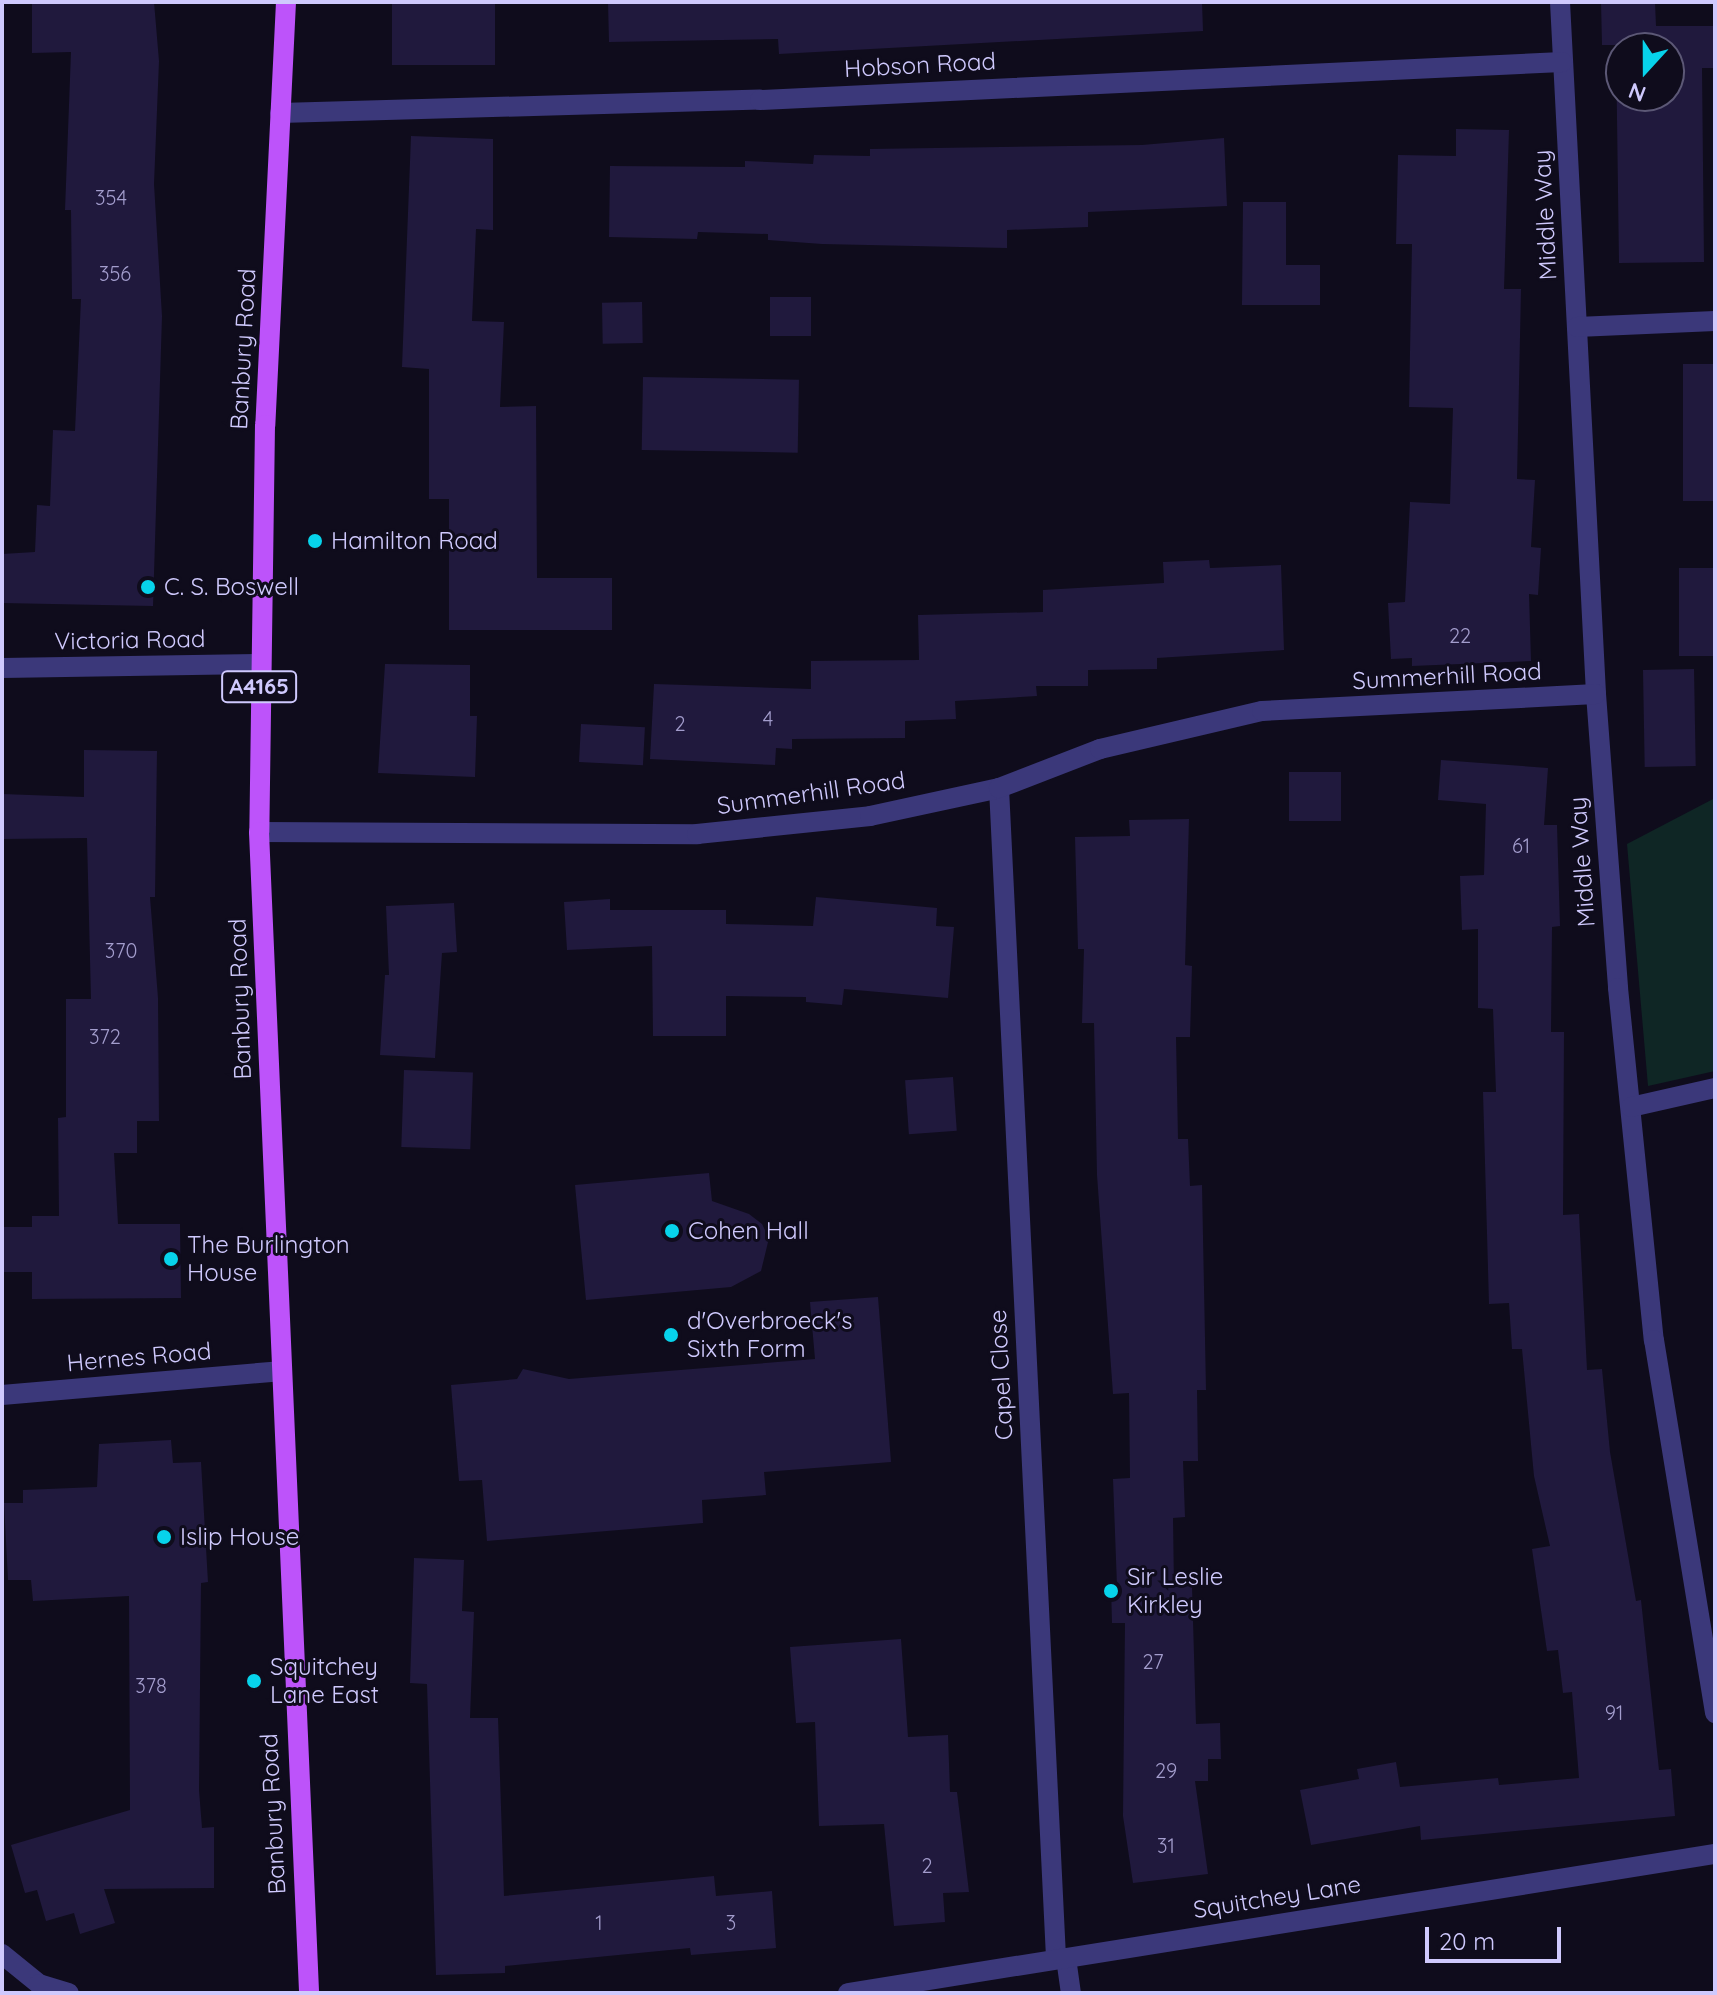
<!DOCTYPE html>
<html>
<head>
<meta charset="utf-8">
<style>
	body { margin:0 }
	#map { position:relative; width:1717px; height:1995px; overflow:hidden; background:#0f0c1c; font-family:Quicksand,sans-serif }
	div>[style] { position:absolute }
	.green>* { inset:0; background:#0f2625 }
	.building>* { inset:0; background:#20193d; transform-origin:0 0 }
	.minor>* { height:20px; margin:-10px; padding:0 10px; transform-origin:10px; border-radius:10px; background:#3b387a }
	.major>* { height:20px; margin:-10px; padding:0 10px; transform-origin:10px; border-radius:10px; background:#bd53fa }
	.dots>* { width:22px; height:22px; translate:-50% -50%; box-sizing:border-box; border:4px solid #0f0c1c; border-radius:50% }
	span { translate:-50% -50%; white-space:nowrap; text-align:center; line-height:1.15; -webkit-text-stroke:6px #0f0c1c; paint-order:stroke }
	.number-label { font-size:20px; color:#a39dcd }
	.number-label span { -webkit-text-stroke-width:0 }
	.shield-label span { padding:2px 6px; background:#0f0c1c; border:2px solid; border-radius:6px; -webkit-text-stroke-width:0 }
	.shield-label { font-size:22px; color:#cfc9fd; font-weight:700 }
	.street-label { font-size:24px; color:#cfc9fd }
	.poi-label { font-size:24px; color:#cfc9fd }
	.left { translate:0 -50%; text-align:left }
	.frame { position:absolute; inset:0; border:4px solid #cfc9fd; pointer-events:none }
	.north { position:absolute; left:1605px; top:32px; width:80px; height:80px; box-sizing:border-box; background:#0f0c1c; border:2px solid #5c5876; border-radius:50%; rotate:201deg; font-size:22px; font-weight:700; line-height:32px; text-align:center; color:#cfc9fd }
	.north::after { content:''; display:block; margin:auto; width:28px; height:36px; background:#07d3eb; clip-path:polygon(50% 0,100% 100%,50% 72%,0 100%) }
	.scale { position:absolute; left:1425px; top:1927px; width:136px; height:36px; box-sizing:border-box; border:4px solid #cfc9fd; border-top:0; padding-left:10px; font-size:24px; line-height:28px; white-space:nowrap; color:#cfc9fd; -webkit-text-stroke:6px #0f0c1c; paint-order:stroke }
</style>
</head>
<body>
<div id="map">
	<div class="green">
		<i style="clip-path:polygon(1715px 798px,1715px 1071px,1648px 1086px,1627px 844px)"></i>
	</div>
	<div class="building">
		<i style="clip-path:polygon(32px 2px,154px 2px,159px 61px,154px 184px,162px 316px,153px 606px,2px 603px,2px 554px,35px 552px,37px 505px,50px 506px,53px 430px,75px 431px,81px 299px,72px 299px,71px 210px,65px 210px,71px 52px,32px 53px)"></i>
		<i style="left:392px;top:2px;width:103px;height:63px"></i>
		<i style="clip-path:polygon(608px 2px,1202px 2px,1203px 31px,779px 54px,778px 39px,609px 42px)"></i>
		<i style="clip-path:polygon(evenodd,1601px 2px,1655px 2px,1656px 26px,1715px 26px,1715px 68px,1702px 68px,1704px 262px,1619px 263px,1616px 45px,1602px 45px,1601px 2px,1621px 48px,1669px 48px,1669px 96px,1621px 96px,1621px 48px)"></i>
		<i style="clip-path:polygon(1456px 129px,1509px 130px,1504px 289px,1521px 289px,1517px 479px,1535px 480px,1531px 547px,1541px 548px,1538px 595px,1529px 594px,1531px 661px,1412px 666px,1412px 658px,1391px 659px,1388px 603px,1405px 602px,1410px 502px,1450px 504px,1453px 408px,1409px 407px,1412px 244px,1396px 244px,1398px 155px,1456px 156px)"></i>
		<i style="clip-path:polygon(411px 136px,493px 139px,493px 230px,476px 229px,472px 321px,504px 322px,500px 407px,536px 406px,537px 578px,612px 578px,612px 630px,449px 630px,449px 499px,429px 499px,429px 369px,402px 367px)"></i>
		<i style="clip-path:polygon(1224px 138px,1227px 206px,1088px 212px,1088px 227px,1007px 230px,1007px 248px,822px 244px,768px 240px,768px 234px,698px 232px,697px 239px,609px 237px,610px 166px,745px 167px,745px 161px,813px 164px,814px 155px,870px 156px,870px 149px,1142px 145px)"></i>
		<i style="clip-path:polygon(1243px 202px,1286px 202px,1286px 265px,1320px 265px,1320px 305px,1242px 305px)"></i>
		<i style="left:811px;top:297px;width:39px;height:41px;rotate:90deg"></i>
		<i style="left:642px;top:302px;width:41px;height:40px;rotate:89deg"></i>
		<i style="left:1683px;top:364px;width:32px;height:137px"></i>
		<i style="left:643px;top:377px;width:156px;height:73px;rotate:1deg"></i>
		<i style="clip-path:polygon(1209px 560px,1210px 568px,1281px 565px,1284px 650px,1157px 658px,1157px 669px,1088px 670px,1088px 686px,1036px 686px,1037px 696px,955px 701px,956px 719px,905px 721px,905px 738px,792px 739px,792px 749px,776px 748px,775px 765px,650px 759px,654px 684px,811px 689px,811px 661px,919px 660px,918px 615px,1043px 612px,1043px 590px,1164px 583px,1163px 562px)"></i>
		<i style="left:1715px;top:568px;width:88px;height:36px;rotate:90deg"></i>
		<i style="clip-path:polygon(385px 664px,470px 665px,470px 716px,477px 716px,475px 777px,378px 773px)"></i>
		<i style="left:1694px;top:669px;width:97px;height:51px;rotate:89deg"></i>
		<i style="left:581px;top:724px;width:64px;height:38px;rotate:3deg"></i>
		<i style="clip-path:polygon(84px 750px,157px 751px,155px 897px,150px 897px,158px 998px,159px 1121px,137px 1121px,137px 1153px,114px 1153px,118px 1224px,180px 1224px,181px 1298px,32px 1299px,32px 1272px,2px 1272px,2px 1227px,32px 1227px,32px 1216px,59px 1216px,58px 1118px,66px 1117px,66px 999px,91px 999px,87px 838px,2px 839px,2px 794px,84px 797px)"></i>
		<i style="clip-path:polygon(1441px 760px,1548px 768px,1544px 825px,1557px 825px,1560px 926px,1552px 927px,1551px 1032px,1564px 1032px,1563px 1215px,1579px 1214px,1587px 1370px,1602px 1369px,1610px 1452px,1636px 1601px,1641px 1600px,1659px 1770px,1671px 1769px,1675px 1816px,1421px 1840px,1420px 1826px,1311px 1845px,1300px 1790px,1359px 1779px,1357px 1769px,1396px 1762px,1400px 1787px,1498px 1778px,1499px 1785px,1579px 1778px,1572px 1692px,1563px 1693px,1558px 1650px,1547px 1651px,1532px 1549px,1550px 1546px,1534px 1476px,1522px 1349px,1512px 1349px,1509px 1303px,1489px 1304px,1483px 1092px,1496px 1092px,1493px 1009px,1478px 1008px,1478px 929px,1462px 930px,1460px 876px,1484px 875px,1486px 804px,1438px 800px)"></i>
		<i style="left:1289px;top:772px;width:52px;height:49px"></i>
		<i style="clip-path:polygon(1189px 819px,1185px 965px,1192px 966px,1190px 1037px,1176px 1037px,1178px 1139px,1188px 1139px,1190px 1186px,1202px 1185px,1206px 1390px,1197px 1390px,1198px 1461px,1183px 1461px,1185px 1517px,1173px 1518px,1174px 1587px,1192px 1586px,1196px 1724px,1220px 1723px,1221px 1759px,1208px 1759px,1208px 1781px,1195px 1781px,1208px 1874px,1133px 1883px,1123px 1816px,1125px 1623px,1112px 1623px,1111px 1586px,1117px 1586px,1113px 1479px,1130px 1478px,1129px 1393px,1113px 1394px,1097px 1175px,1094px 1023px,1082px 1023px,1084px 949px,1078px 949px,1075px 837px,1130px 836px,1129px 820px)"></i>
		<i style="clip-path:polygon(816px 897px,937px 908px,936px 926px,954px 927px,948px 998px,844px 989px,842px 1005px,806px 1002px,806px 997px,726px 996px,726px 1036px,653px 1036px,652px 946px,567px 950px,564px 902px,610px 899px,610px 910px,726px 910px,726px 924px,813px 926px)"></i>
		<i style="clip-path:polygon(454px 903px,457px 952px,442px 953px,435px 1058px,380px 1055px,385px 975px,389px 975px,386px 906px)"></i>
		<i style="left:404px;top:1070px;width:69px;height:77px;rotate:2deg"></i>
		<i style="left:953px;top:1077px;width:54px;height:48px;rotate:86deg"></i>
		<i style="clip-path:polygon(709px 1173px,712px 1201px,749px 1214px,762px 1224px,769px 1238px,761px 1271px,731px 1287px,586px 1300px,575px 1185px)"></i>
		<i style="clip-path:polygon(878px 1297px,891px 1462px,764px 1472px,766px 1495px,702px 1500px,703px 1523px,487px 1541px,482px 1480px,459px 1481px,451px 1385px,517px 1379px,523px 1369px,569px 1379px,815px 1359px,810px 1302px)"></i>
		<i style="clip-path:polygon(171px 1440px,173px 1463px,201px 1462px,208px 1582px,201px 1583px,199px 1790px,202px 1828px,214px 1827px,214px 1888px,104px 1889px,115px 1923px,80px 1934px,74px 1913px,46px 1921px,37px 1890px,25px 1893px,11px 1845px,130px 1810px,129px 1596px,33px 1601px,31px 1580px,8px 1580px,4px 1503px,23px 1503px,23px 1490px,97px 1487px,99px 1444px)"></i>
		<i style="clip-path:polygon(414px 1558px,464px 1560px,462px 1611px,474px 1612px,470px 1718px,498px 1718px,504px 1896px,714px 1876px,716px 1896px,772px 1891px,776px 1948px,691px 1955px,690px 1948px,505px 1966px,505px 1973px,436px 1975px,427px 1684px,410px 1683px)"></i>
		<i style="clip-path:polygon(901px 1639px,908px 1737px,948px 1735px,950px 1792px,957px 1792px,969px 1892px,943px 1893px,945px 1922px,894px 1926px,884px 1824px,819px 1826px,815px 1722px,796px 1723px,790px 1647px)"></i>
	</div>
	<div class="minor">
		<i style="left:1560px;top:2px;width:693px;rotate:87.02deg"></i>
		<i style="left:1596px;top:694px;width:295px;rotate:85.7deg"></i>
		<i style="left:1618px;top:988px;width:354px;rotate:84.2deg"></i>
		<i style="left:1654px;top:1340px;width:378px;rotate:80.7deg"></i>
		<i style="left:280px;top:113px;width:480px;rotate:-1.6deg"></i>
		<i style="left:760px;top:100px;width:803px;rotate:-2.71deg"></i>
		<i style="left:1577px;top:327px;width:138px;rotate:-2.5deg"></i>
		<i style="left:2px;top:668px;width:257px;rotate:-0.9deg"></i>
		<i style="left:999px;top:788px;width:1172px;rotate:87.21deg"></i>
		<i style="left:259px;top:832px;width:438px;rotate:0.3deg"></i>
		<i style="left:697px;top:834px;width:174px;rotate:-5.9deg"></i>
		<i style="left:870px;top:816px;width:132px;rotate:-12.2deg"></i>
		<i style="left:999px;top:788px;width:108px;rotate:-21.1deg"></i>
		<i style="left:1100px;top:749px;width:166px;rotate:-13.2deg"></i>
		<i style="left:1262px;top:711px;width:334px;rotate:-2.9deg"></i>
		<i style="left:1631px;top:1107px;width:86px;rotate:-12.7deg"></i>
		<i style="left:2px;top:1395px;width:279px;rotate:-4.9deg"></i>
		<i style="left:2px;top:1954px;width:48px;rotate:39deg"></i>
		<i style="left:39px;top:1984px;width:31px;rotate:17deg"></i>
		<i style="left:1066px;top:1958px;width:35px;rotate:82deg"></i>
		<i style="left:848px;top:1993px;width:878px;rotate:-9.11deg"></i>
	</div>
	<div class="major">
		<i style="left:286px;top:2px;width:424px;rotate:92.8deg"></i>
		<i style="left:265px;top:425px;width:407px;rotate:90.8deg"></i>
		<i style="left:259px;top:832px;width:1162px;rotate:87.53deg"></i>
	</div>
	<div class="dots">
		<i style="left:315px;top:541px;background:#07d3eb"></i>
		<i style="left:148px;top:587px;background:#07d3eb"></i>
		<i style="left:672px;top:1231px;background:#07d3eb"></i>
		<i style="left:171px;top:1259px;background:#07d3eb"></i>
		<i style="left:671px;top:1335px;background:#07d3eb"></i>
		<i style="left:164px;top:1537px;background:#07d3eb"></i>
		<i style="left:1111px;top:1591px;background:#07d3eb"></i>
		<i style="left:254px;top:1681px;background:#07d3eb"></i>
	</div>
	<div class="number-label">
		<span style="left:111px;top:197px">354</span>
		<span style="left:115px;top:273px">356</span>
		<span style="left:1460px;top:635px">22</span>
		<span style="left:768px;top:718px">4</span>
		<span style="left:680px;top:723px">2</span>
		<span style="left:1521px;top:845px">61</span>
		<span style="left:121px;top:950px">370</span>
		<span style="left:105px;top:1036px">372</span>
		<span style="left:1153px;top:1661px">27</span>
		<span style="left:151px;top:1685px">378</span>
		<span style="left:1614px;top:1712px">91</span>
		<span style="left:1166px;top:1770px">29</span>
		<span style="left:1166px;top:1845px">31</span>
		<span style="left:927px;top:1865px">2</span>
		<span style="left:599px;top:1922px">1</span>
		<span style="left:731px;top:1922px">3</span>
	</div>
	<div class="shield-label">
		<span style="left:259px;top:687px">A4165</span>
	</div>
	<div class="street-label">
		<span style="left:920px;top:65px;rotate:-3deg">Hobson Road</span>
		<span style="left:1545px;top:215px;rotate:-93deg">Middle Way</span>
		<span style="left:243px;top:349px;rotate:-87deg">Banbury Road</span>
		<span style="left:130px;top:640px;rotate:-1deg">Victoria Road</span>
		<span style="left:1447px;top:676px;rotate:-3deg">Summerhill Road</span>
		<span style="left:811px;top:793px;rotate:-8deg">Summerhill Road</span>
		<span style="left:1582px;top:862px;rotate:-94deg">Middle Way</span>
		<span style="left:240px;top:999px;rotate:-92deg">Banbury Road</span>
		<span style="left:139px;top:1357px;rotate:-5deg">Hernes Road</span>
		<span style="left:1001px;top:1375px;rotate:-93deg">Capel Close</span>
		<span style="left:273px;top:1814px;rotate:-93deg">Banbury Road</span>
		<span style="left:1277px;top:1897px;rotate:-9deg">Squitchey Lane</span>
	</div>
	<div class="poi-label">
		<span class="left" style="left:331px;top:541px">Hamilton Road</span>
		<span class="left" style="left:164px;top:587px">C. S. Boswell</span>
		<span class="left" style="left:688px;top:1231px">Cohen Hall</span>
		<span class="left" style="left:187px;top:1259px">The Burlington<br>House</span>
		<span class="left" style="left:687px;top:1335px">d'Overbroeck's<br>Sixth Form</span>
		<span class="left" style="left:180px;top:1537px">Islip House</span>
		<span class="left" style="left:1127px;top:1591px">Sir Leslie<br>Kirkley</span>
		<span class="left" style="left:270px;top:1681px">Squitchey<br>Lane East</span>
	</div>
	<div class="frame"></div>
	<div class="north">N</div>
	<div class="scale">20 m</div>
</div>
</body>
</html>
